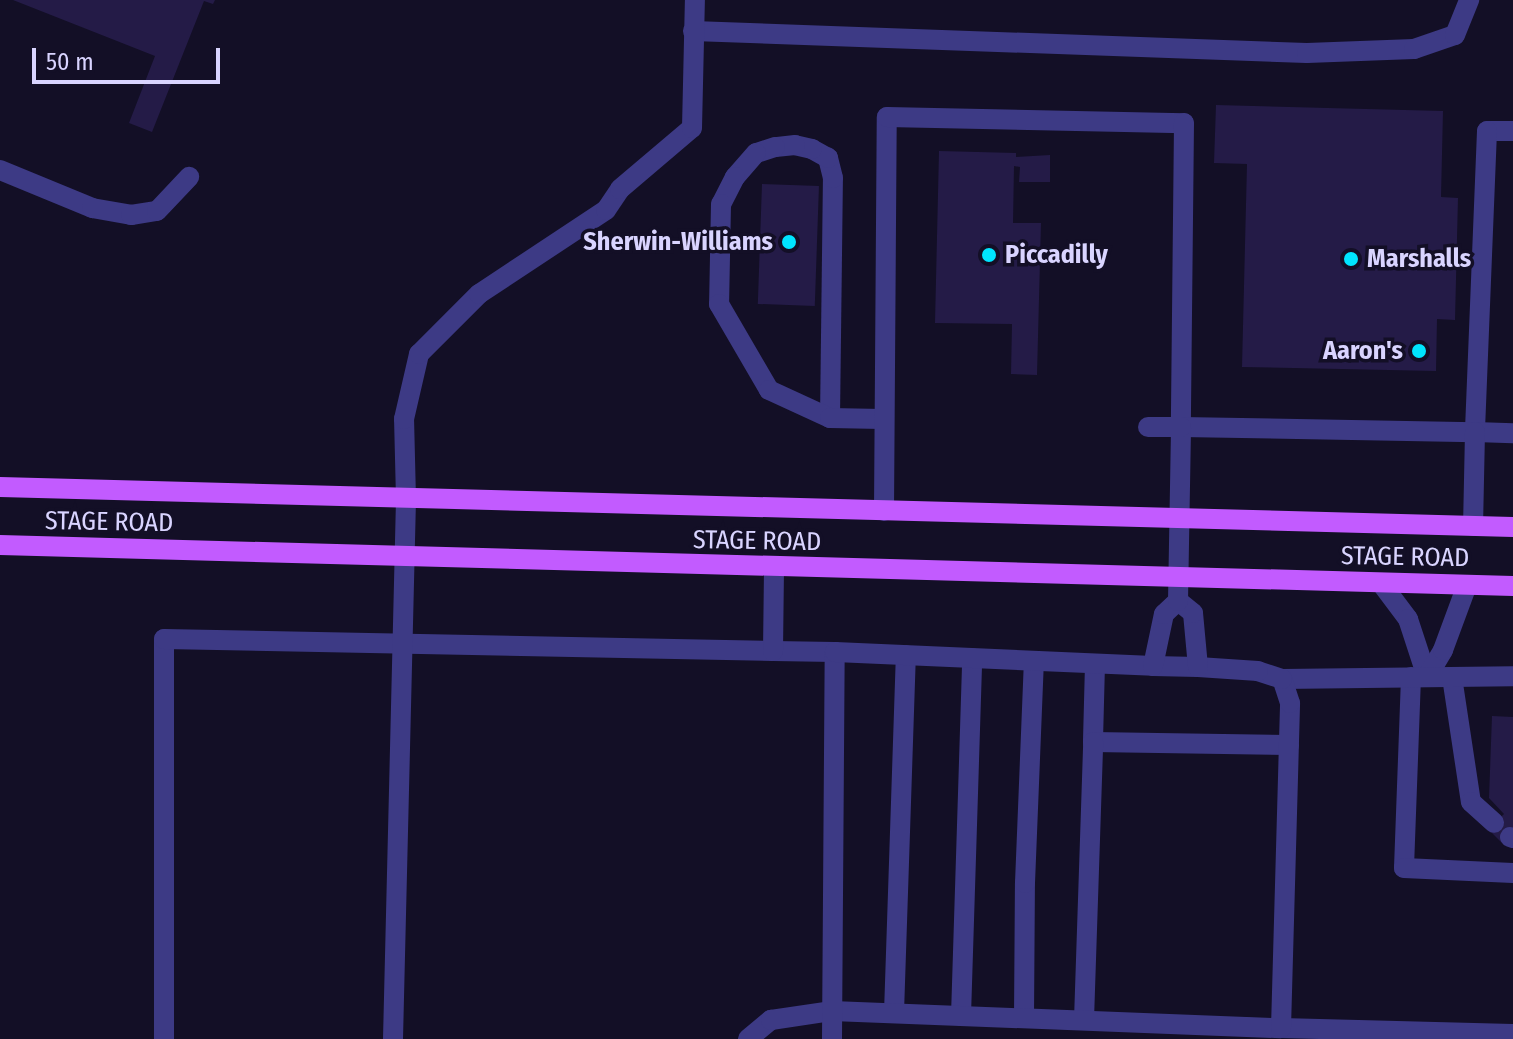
<!DOCTYPE html>
<html>
<head>
<meta charset="utf-8">
<style>
	body { margin:0 }
	#map { position:relative; width:1513px; height:1039px; overflow:hidden; background:#130f26; font-family:"Fira Sans Condensed",sans-serif }
	div>[style] { position:absolute }
	.building>* { inset:0; background:#241b47; transform-origin:0 0 }
	.minor>* { height:20px; margin:-10px; padding:0 10px; transform-origin:10px; border-radius:10px; background:#3d3a85 }
	.major>* { height:20px; margin:-10px; padding:0 10px; transform-origin:10px; border-radius:10px; background:#c25bff }
	.dots>* { width:22px; height:22px; translate:-50% -50%; box-sizing:border-box; border:4px solid #130f26; border-radius:50% }
	span { translate:-50% -50%; white-space:nowrap; text-align:center; line-height:1.15; -webkit-text-stroke:7px #130f26; paint-order:stroke }
	.poi-label { font-size:26px; color:#d9d4ff; font-weight:700 }
	.right { translate:-100% -50%; text-align:right }
	.left { translate:0 -50%; text-align:left }
	.street-label { font-size:26px; color:#d9d4ff }
	.scale { position:absolute; left:32px; top:48px; width:188px; height:36px; box-sizing:border-box; border:4px solid #d9d4ff; border-top:0; padding-left:10px; font-size:24px; line-height:28px; white-space:nowrap; color:#d9d4ff; -webkit-text-stroke:6px #130f26; paint-order:stroke }
</style>
</head>
<body>
<div id="map">
	<div class="building">
		<i style="clip-path:polygon(13px 0,215px 0,213px 4px,204px 1px,152px 132px,129px 123px,155px 56px)"></i>
		<i style="clip-path:polygon(1216px 105px,1443px 111px,1441px 197px,1458px 198px,1455px 320px,1437px 319px,1436px 371px,1242px 367px,1247px 164px,1214px 163px)"></i>
		<i style="clip-path:polygon(939px 151px,1016px 153px,1016px 157px,1050px 155px,1050px 182px,1019px 182px,1020px 167px,1014px 166px,1013px 223px,1041px 223px,1037px 375px,1011px 374px,1012px 324px,935px 323px)"></i>
		<i style="left:762px;top:184px;width:57px;height:120px;rotate:2deg"></i>
		<i style="clip-path:polygon(1492px 716px,1513px 717px,1513px 834px,1503px 844px,1488px 829px,1504px 814px,1489px 798px)"></i>
	</div>
	<div class="minor">
		<i style="left:693px;top:31px;width:614px;rotate:2.05deg"></i>
		<i style="left:1307px;top:53px;width:107px;rotate:-2.1deg"></i>
		<i style="left:1414px;top:49px;width:43px;rotate:-18.9deg"></i>
		<i style="left:1455px;top:35px;width:38px;rotate:-68deg"></i>
		<i style="left:1513px;top:131px;width:26px;rotate:180deg"></i>
		<i style="left:1487px;top:131px;width:301px;rotate:92.3deg"></i>
		<i style="left:1475px;top:432px;width:38px;rotate:2deg"></i>
		<i style="left:0;top:170px;width:100px;rotate:22.4deg"></i>
		<i style="left:92px;top:208px;width:40px;rotate:10deg"></i>
		<i style="left:131px;top:215px;width:26px;rotate:-9deg"></i>
		<i style="left:157px;top:211px;width:47px;rotate:-46.7deg"></i>
		<i style="left:830px;top:418px;width:240px;rotate:-89.3deg"></i>
		<i style="left:833px;top:178px;width:21px;rotate:-104deg"></i>
		<i style="left:828px;top:158px;width:18px;rotate:-151deg"></i>
		<i style="left:812px;top:149px;width:17px;rotate:-167deg"></i>
		<i style="left:795px;top:145px;width:20px;rotate:174deg"></i>
		<i style="left:775px;top:147px;width:20px;rotate:162deg"></i>
		<i style="left:756px;top:153px;width:32px;rotate:131deg"></i>
		<i style="left:735px;top:177px;width:30px;rotate:117deg"></i>
		<i style="left:721px;top:204px;width:100px;rotate:91.1deg"></i>
		<i style="left:719px;top:304px;width:99px;rotate:59.8deg"></i>
		<i style="left:769px;top:390px;width:67px;rotate:24.7deg"></i>
		<i style="left:830px;top:418px;width:52px;rotate:1.1deg"></i>
		<i style="left:884px;top:511px;width:394px;rotate:-89.6deg"></i>
		<i style="left:887px;top:117px;width:297px;rotate:1.2deg"></i>
		<i style="left:1184px;top:123px;width:304px;rotate:90.6deg"></i>
		<i style="left:1181px;top:427px;width:294px;rotate:1deg"></i>
		<i style="left:1475px;top:432px;width:94px;rotate:91.2deg"></i>
		<i style="left:1381px;top:583px;width:45px;rotate:53.1deg"></i>
		<i style="left:1408px;top:619px;width:61px;rotate:71.9deg"></i>
		<i style="left:1427px;top:677px;width:31px;rotate:-59deg"></i>
		<i style="left:1443px;top:650px;width:69px;rotate:-69.7deg"></i>
		<i style="left:773px;top:651px;width:62px;rotate:0.9deg"></i>
		<i style="left:1095px;top:664px;width:78px;rotate:91.5deg"></i>
		<i style="left:1093px;top:742px;width:196px;rotate:0.9deg"></i>
		<i style="left:1153px;top:666px;width:45px;rotate:1.3deg"></i>
		<i style="left:1411px;top:677px;width:191px;rotate:92.1deg"></i>
		<i style="left:1404px;top:868px;width:109px;rotate:2.6deg"></i>
		<i style="left:1452px;top:677px;width:126px;rotate:81.4deg"></i>
		<i style="left:1471px;top:802px;width:31px;rotate:42deg"></i>
		<i style="left:1282px;top:679px;width:231px;rotate:-0.7deg"></i>
		<i style="left:1510px;top:837px;width:3px;rotate:18deg"></i>
		<i style="left:894px;top:1013px;width:358px;rotate:-88.1deg"></i>
		<i style="left:961px;top:1016px;width:358px;rotate:-88.2deg"></i>
		<i style="left:1024px;top:1018px;width:135px;rotate:-89.6deg"></i>
		<i style="left:1025px;top:883px;width:222px;rotate:-87.7deg"></i>
		<i style="left:1084px;top:1020px;width:278px;rotate:-88.1deg"></i>
		<i style="left:1281px;top:1028px;width:232px;rotate:1.5deg"></i>
		<i style="left:164px;top:1039px;width:400px;rotate:-90deg"></i>
		<i style="left:164px;top:639px;width:609px;rotate:1.13deg"></i>
		<i style="left:773px;top:651px;width:84px;rotate:-89.3deg"></i>
		<i style="left:393px;top:1039px;width:540px;rotate:-88.62deg"></i>
		<i style="left:406px;top:499px;width:80px;rotate:-91.4deg"></i>
		<i style="left:404px;top:419px;width:67px;rotate:-77deg"></i>
		<i style="left:419px;top:354px;width:85px;rotate:-45deg"></i>
		<i style="left:479px;top:294px;width:152px;rotate:-33.5deg"></i>
		<i style="left:606px;top:210px;width:25px;rotate:-56deg"></i>
		<i style="left:620px;top:189px;width:94px;rotate:-40.3deg"></i>
		<i style="left:692px;top:128px;width:128px;rotate:-88.7deg"></i>
		<i style="left:748px;top:1039px;width:30px;rotate:-40deg"></i>
		<i style="left:771px;top:1020px;width:62px;rotate:-8.4deg"></i>
		<i style="left:832px;top:1011px;width:449px;rotate:2.2deg"></i>
		<i style="left:1281px;top:1028px;width:325px;rotate:-88.4deg"></i>
		<i style="left:1290px;top:703px;width:25px;rotate:-108deg"></i>
		<i style="left:1282px;top:679px;width:25px;rotate:-162deg"></i>
		<i style="left:1258px;top:671px;width:60px;rotate:-176.2deg"></i>
		<i style="left:1198px;top:667px;width:54px;rotate:-95.3deg"></i>
		<i style="left:1193px;top:613px;width:19px;rotate:-141deg"></i>
		<i style="left:832px;top:1039px;width:387px;rotate:-89.6deg"></i>
		<i style="left:835px;top:652px;width:318px;rotate:2.5deg"></i>
		<i style="left:1153px;top:666px;width:53px;rotate:-78.1deg"></i>
		<i style="left:1164px;top:614px;width:19px;rotate:-43deg"></i>
		<i style="left:1178px;top:601px;width:174px;rotate:-89deg"></i>
		<i style="left:1181px;top:427px;width:33px;rotate:180deg"></i>
	</div>
	<div class="major">
		<i style="left:0;top:487px;width:1514px;rotate:1.51deg"></i>
		<i style="left:0;top:545px;width:1514px;rotate:1.55deg"></i>
	</div>
	<div class="dots">
		<i style="left:789px;top:242px;background:#00e5ff"></i>
		<i style="left:989px;top:255px;background:#00e5ff"></i>
		<i style="left:1351px;top:259px;background:#00e5ff"></i>
		<i style="left:1419px;top:351px;background:#00e5ff"></i>
	</div>
	<div class="poi-label">
		<span class="right" style="left:773px;top:242px">Sherwin-Williams</span>
		<span class="left" style="left:1005px;top:255px">Piccadilly</span>
		<span class="left" style="left:1367px;top:259px">Marshalls</span>
		<span class="right" style="left:1403px;top:351px">Aaron's</span>
	</div>
	<div class="street-label">
		<span style="left:109px;top:522px;rotate:1deg">STAGE ROAD</span>
		<span style="left:757px;top:541px;rotate:1deg">STAGE ROAD</span>
		<span style="left:1405px;top:557px;rotate:1deg">STAGE ROAD</span>
	</div>
	<div class="scale">50 m</div>
</div>
</body>
</html>
